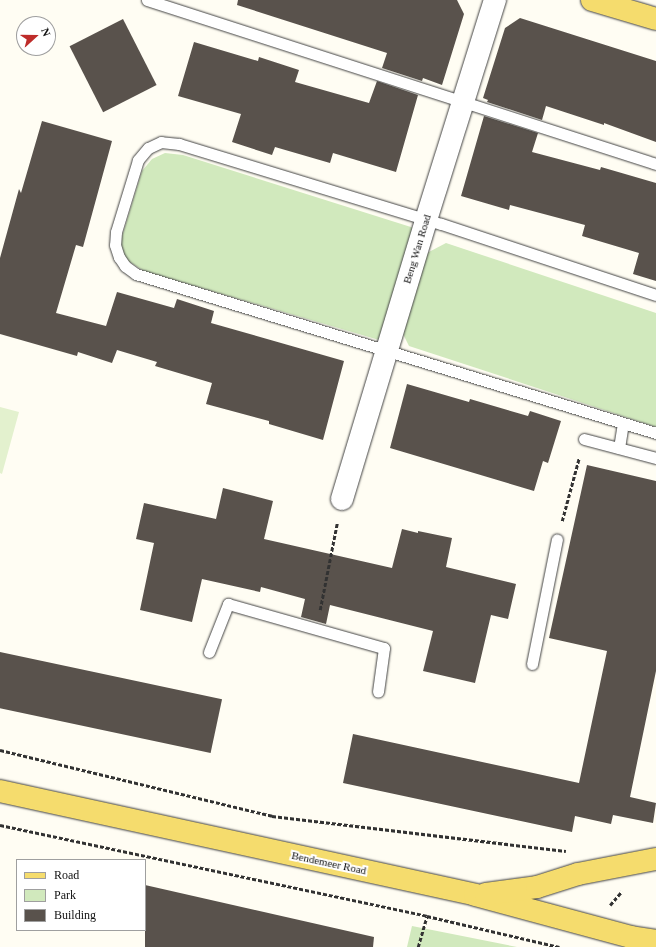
<!DOCTYPE html>
<html>
<head>
<meta charset="utf-8">
<style>
	body { margin:0 }
	#map { position:relative; width:656px; height:947px; overflow:hidden; background:#fffdf3; font-family:Georgia,serif }
	div>[style] { position:absolute }
	.green>* { inset:0; background:#d1e9bd }
	.pitch>* { inset:0; background:#e3f1ce }
	.building>* { inset:0; background:#59524c; transform-origin:0 0 }
	.path>* { height:2.5px; margin-top:-1.25px; transform-origin:0; background:repeating-linear-gradient(90deg,#323232 0 4px,transparent 0 6px) }
	.roads { filter:drop-shadow(0 0 1px #434343) drop-shadow(0 0 1px #434343) }
	.service>* { height:11px; margin:-5.5px; padding:0 5.5px; transform-origin:5.5px; border-radius:5.5px; background:#fff }
	.minor>* { height:22px; margin:-11px; padding:0 11px; transform-origin:11px; border-radius:11px; background:#fff }
	.primary>* { height:22px; margin:-11px; padding:0 11px; transform-origin:11px; border-radius:11px; background:#f5dc6d }
	span { translate:-50% -50%; white-space:nowrap; text-align:center; line-height:1.15; -webkit-text-stroke:4px #fff; paint-order:stroke }
	.street-label { font-size:11px; color:#101010 }
	.legend { position:absolute; left:16px; top:859px; width:130px; height:72px; box-sizing:border-box; background:#fff; border:1px solid #9f9f9f; margin:0; padding:5px 7px; list-style:none; font-size:12px; color:#101010 }
	.legend li { display:flex; align-items:center; gap:8px; height:20px }
	.legend b { width:20px; border:1px solid #9f9f9f }
	.north { position:absolute; left:16px; top:16px; width:40px; height:40px; box-sizing:border-box; background:#fff; border:1px solid #9f9f9f; border-radius:50%; rotate:69deg; font-size:11px; font-weight:700; line-height:16px; text-align:center; color:#101010 }
	.north::after { content:''; display:block; margin:auto; width:14px; height:18px; background:#be2c2a; clip-path:polygon(50% 0,100% 100%,50% 72%,0 100%) }
</style>
</head>
<body>
<div id="map">
	<div class="green">
		<i style="clip-path:polygon(165px 153px,183px 155px,414px 228px,379px 340px,144px 271px,125px 259px,120px 243px,142px 171px,152px 159px)"></i>
		<i style="clip-path:polygon(446px 243px,656px 313px,656px 427px,409px 346px,400px 328px,427px 253px)"></i>
		<i style="clip-path:polygon(412px 926px,517px 947px,407px 947px)"></i>
	</div>
	<div class="pitch">
		<i style="clip-path:polygon(0 407px,19px 412px,2px 474px,0 473px)"></i>
	</div>
	<div class="building">
		<i style="clip-path:polygon(238px 0,457px 0,464px 14px,442px 85px,423px 78px,422px 81px,382px 68px,387px 53px,237px 5px)"></i>
		<i style="clip-path:polygon(520px 18px,656px 61px,656px 142px,604px 123px,604px 125px,546px 106px,542px 120px,487px 102px,488px 100px,483px 98px,505px 28px)"></i>
		<i style="left:123px;top:19px;width:74px;height:60px;rotate:63deg"></i>
		<i style="clip-path:polygon(194px 42px,258px 61px,259px 57px,299px 70px,295px 82px,369px 103px,377px 81px,418px 95px,396px 172px,333px 153px,330px 163px,275px 147px,272px 155px,232px 142px,241px 114px,178px 96px)"></i>
		<i style="clip-path:polygon(484px 116px,538px 133px,532px 152px,600px 170px,601px 167px,656px 183px,656px 281px,633px 274px,639px 253px,582px 236px,585px 225px,510px 205px,509px 210px,461px 196px)"></i>
		<i style="clip-path:polygon(42px 121px,112px 141px,83px 247px,76px 245px,56px 313px,106px 326px,117px 292px,174px 308px,177px 299px,214px 311px,211px 323px,344px 361px,323px 440px,269px 424px,269px 421px,206px 404px,212px 383px,155px 366px,157px 362px,117px 350px,112px 363px,78px 352px,77px 356px,0 334px,0 258px,19px 189px,21px 193px)"></i>
		<i style="clip-path:polygon(407px 384px,469px 402px,470px 399px,528px 416px,530px 411px,561px 421px,548px 463px,543px 461px,534px 491px,390px 448px)"></i>
		<i style="clip-path:polygon(587px 465px,656px 481px,656px 671px,630px 797px,656px 803px,653px 823px,613px 815px,611px 824px,575px 816px,572px 832px,343px 783px,353px 734px,579px 783px,607px 651px,549px 638px)"></i>
		<i style="clip-path:polygon(223px 488px,273px 501px,264px 539px,392px 568px,402px 529px,418px 533px,418px 531px,452px 538px,446px 567px,516px 584px,508px 619px,491px 615px,475px 683px,423px 671px,433px 631px,330px 605px,326px 624px,301px 617px,305px 599px,261px 587px,260px 592px,202px 579px,192px 622px,140px 610px,154px 543px,136px 539px,144px 503px,216px 519px)"></i>
		<i style="left:0;top:652px;width:227px;height:55px;rotate:12deg"></i>
		<i style="clip-path:polygon(145px 885px,374px 937px,373px 947px,145px 947px)"></i>
	</div>
	<div class="path">
		<i style="left:562px;top:521px;width:65px;rotate:-74.9deg"></i>
		<i style="left:320px;top:610px;width:89px;rotate:-78.9deg"></i>
		<i style="left:0;top:750px;width:280px;rotate:13.6deg"></i>
		<i style="left:272px;top:816px;width:296px;rotate:6.8deg"></i>
		<i style="left:0;top:825px;width:437px;rotate:12deg"></i>
		<i style="left:427px;top:916px;width:136px;rotate:13.2deg"></i>
		<i style="left:610px;top:905px;width:18px;rotate:-49deg"></i>
		<i style="left:418px;top:947px;width:32px;rotate:-74deg"></i>
	</div>
	<div class="roads">
		<div class="service">
			<i style="left:147px;top:0;width:535px;rotate:17.86deg"></i>
			<i style="left:656px;top:295px;width:226px;rotate:-161.7deg"></i>
			<i style="left:441px;top:224px;width:274px;rotate:-163deg"></i>
			<i style="left:179px;top:144px;width:18px;rotate:-174deg"></i>
			<i style="left:161px;top:142px;width:14px;rotate:155deg"></i>
			<i style="left:148px;top:148px;width:16px;rotate:130deg"></i>
			<i style="left:138px;top:160px;width:75px;rotate:107deg"></i>
			<i style="left:116px;top:232px;width:13px;rotate:94deg"></i>
			<i style="left:115px;top:245px;width:13px;rotate:72deg"></i>
			<i style="left:119px;top:257px;width:11px;rotate:56deg"></i>
			<i style="left:125px;top:266px;width:14px;rotate:36deg"></i>
			<i style="left:136px;top:274px;width:544px;rotate:17deg"></i>
			<i style="left:584px;top:439px;width:74px;rotate:14.8deg"></i>
			<i style="left:619px;top:448px;width:25px;rotate:-81deg"></i>
			<i style="left:209px;top:652px;width:52px;rotate:-68.4deg"></i>
			<i style="left:228px;top:604px;width:162px;rotate:15.8deg"></i>
			<i style="left:384px;top:648px;width:44px;rotate:97.8deg"></i>
			<i style="left:532px;top:664px;width:127px;rotate:-78.7deg"></i>
		</div>
		<div class="minor">
			<i style="left:342px;top:499px;width:291px;rotate:-73.2deg"></i>
			<i style="left:426px;top:220px;width:231px;rotate:-72.6deg"></i>
		</div>
		<div class="primary">
			<i style="left:592px;top:0;width:67px;rotate:16.5deg"></i>
			<i style="left:0;top:791px;width:486px;rotate:12.3deg"></i>
			<i style="left:475px;top:895px;width:162px;rotate:15.1deg"></i>
			<i style="left:631px;top:937px;width:25px;rotate:9deg"></i>
			<i style="left:486px;top:894px;width:51px;rotate:-7.8deg"></i>
			<i style="left:537px;top:887px;width:43px;rotate:-17.6deg"></i>
			<i style="left:578px;top:874px;width:79px;rotate:-10.9deg"></i>
		</div>
	</div>
	<div class="street-label">
		<span style="left:417px;top:249px;rotate:-73deg">Beng Wan Road</span>
		<span style="left:329px;top:863px;rotate:12deg">Bendemeer Road</span>
	</div>
	<ul class="legend">
	<li><b style="height:5px;background:#f5dc6d"></b>Road</li>
	<li><b style="height:11px;background:#d1e9bd"></b>Park</li>
	<li><b style="height:11px;background:#59524c"></b>Building</li>
	</ul>
	<div class="north">N</div>
</div>
</body>
</html>
